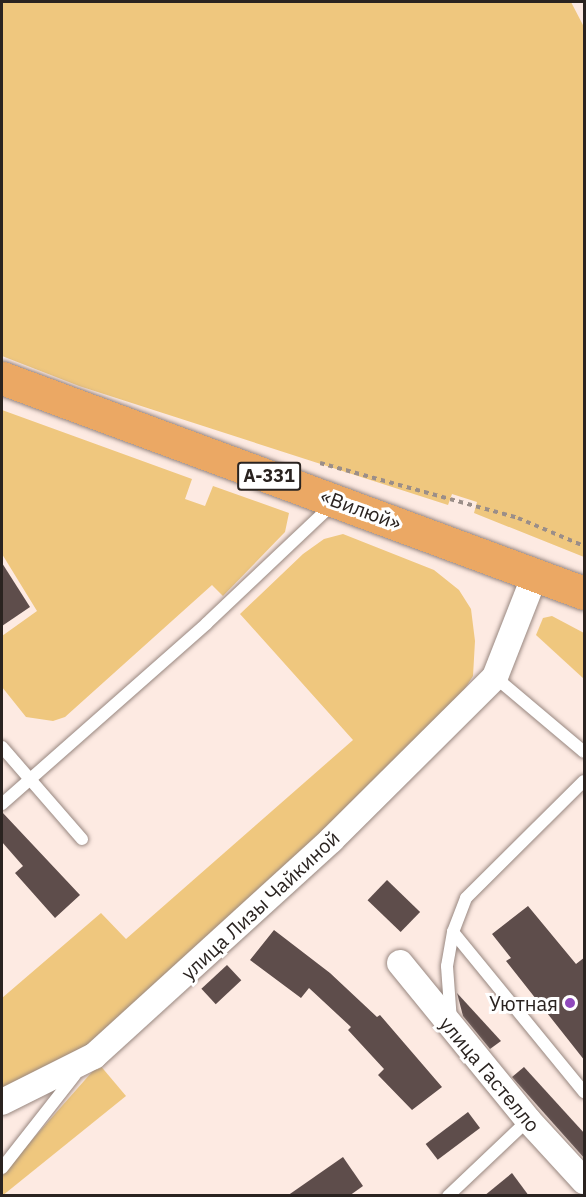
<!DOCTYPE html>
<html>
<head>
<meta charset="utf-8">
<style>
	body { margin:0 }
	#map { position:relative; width:586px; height:1197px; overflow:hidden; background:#fdeae2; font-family:"IBM Plex Sans",sans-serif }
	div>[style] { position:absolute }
	.green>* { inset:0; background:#efc77e }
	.building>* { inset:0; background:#5e4d4b; transform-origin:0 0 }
	.path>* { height:4px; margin-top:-2px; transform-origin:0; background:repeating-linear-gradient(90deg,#9b8e88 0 4.5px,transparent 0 9px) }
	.roads { filter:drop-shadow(0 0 2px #988780) drop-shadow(0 0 2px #988780) }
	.service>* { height:12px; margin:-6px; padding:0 6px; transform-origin:6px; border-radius:6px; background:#fff }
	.minor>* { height:26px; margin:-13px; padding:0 13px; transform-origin:13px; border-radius:13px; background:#fff }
	.trunk>* { height:33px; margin:-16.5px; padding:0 16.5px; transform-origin:16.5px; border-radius:16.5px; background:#eba864 }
	.dots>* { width:16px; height:16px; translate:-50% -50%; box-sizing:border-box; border:3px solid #fff; border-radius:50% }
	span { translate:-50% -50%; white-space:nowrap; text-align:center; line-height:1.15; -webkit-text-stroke:6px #fff; paint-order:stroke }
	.shield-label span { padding:2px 4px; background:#fff; border:2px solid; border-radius:4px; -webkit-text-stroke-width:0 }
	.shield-label { font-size:18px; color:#2a2320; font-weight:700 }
	.street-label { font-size:20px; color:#2a2320 }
	.poi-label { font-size:20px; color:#2a2320 }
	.right { translate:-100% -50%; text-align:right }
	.frame { position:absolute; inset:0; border:3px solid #2a2320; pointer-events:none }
</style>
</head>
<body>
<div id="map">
	<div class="green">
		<i style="clip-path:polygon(2px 2px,571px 2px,584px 27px,584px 557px,474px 513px,477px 502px,452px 494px,448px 505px,79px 386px,2px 356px)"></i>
		<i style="clip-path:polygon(2px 410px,192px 479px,185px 499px,205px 506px,213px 486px,289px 513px,285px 532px,223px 596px,212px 585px,65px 717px,53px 721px,26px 717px,2px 687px,2px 636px,37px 611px,2px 554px)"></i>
		<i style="clip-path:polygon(343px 534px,434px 570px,459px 590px,471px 609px,475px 641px,473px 676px,450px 712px,322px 836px,80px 1053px,2px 1098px,2px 998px,101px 913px,126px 939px,353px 740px,240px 614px,303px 554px,324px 539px)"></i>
		<i style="clip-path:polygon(552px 616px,584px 633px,584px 679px,536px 635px,543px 618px)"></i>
		<i style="clip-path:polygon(99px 1064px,126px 1096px,2px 1196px,2px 1177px,9px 1166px)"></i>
	</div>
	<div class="building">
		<i style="clip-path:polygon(2px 563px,30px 607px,2px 626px)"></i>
		<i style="clip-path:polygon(2px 812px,80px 895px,55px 918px,15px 873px,23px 866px,2px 842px)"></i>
		<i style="left:387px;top:880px;width:46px;height:28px;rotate:44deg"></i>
		<i style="clip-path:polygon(528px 906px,576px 964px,585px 957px,585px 1061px,506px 961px,511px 958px,492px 934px)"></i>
		<i style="clip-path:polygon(274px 930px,330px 973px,377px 1017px,380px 1015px,442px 1087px,412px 1110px,378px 1075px,384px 1069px,348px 1030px,351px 1027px,309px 988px,301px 998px,250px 960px)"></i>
		<i style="left:227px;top:965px;width:21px;height:35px;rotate:47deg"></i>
		<i style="clip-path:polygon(457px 993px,501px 1041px,490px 1049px,463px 1016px)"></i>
		<i style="clip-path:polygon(524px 1067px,585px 1134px,585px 1159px,512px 1077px)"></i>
		<i style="left:468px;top:1112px;width:20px;height:53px;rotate:53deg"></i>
		<i style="clip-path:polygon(343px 1157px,363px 1186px,349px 1196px,287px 1196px)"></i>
		<i style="clip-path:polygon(512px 1173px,529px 1196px,484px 1196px)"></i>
	</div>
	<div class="path">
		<i style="left:320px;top:463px;width:205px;rotate:15.5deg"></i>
		<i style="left:518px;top:518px;width:72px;rotate:23deg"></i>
	</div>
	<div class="roads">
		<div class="service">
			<i style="left:495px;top:677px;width:116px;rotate:40.1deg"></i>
			<i style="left:2px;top:747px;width:122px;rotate:49deg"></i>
			<i style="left:2px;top:804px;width:273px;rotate:-41.4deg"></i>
			<i style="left:207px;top:623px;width:173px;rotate:-43.4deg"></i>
			<i style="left:453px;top:932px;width:207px;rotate:50.7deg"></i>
			<i style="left:451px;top:1021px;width:55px;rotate:-94.2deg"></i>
			<i style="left:447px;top:966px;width:35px;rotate:-80deg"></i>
			<i style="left:453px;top:932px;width:36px;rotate:-69deg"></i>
			<i style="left:466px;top:898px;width:166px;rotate:-44.8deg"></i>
			<i style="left:2px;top:1168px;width:118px;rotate:-51.9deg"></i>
			<i style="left:448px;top:1196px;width:110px;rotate:-43.5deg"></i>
		</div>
		<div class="minor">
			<i style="left:400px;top:963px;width:203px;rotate:50.8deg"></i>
			<i style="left:528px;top:1120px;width:83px;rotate:47.4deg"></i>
			<i style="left:2px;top:1102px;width:103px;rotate:-26.6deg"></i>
			<i style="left:94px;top:1056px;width:321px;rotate:-42.3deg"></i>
			<i style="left:331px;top:840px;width:231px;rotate:-44.8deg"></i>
			<i style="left:495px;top:677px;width:110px;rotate:-68.6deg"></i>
		</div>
		<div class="trunk">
			<i style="left:2px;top:378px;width:620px;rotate:20.28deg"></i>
		</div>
	</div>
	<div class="dots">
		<i style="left:570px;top:1003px;background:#9049bc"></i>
	</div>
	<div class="shield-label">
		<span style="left:269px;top:476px">А-331</span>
	</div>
	<div class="street-label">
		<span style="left:361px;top:509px;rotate:20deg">«Вилюй»</span>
		<span style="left:260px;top:905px;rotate:-43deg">улица Лизы Чайкиной</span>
		<span style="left:490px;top:1074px;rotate:50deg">улица Гастелло</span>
	</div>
	<div class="poi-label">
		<span class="right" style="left:558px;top:1003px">Уютная</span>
	</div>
	<div class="frame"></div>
</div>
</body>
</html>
